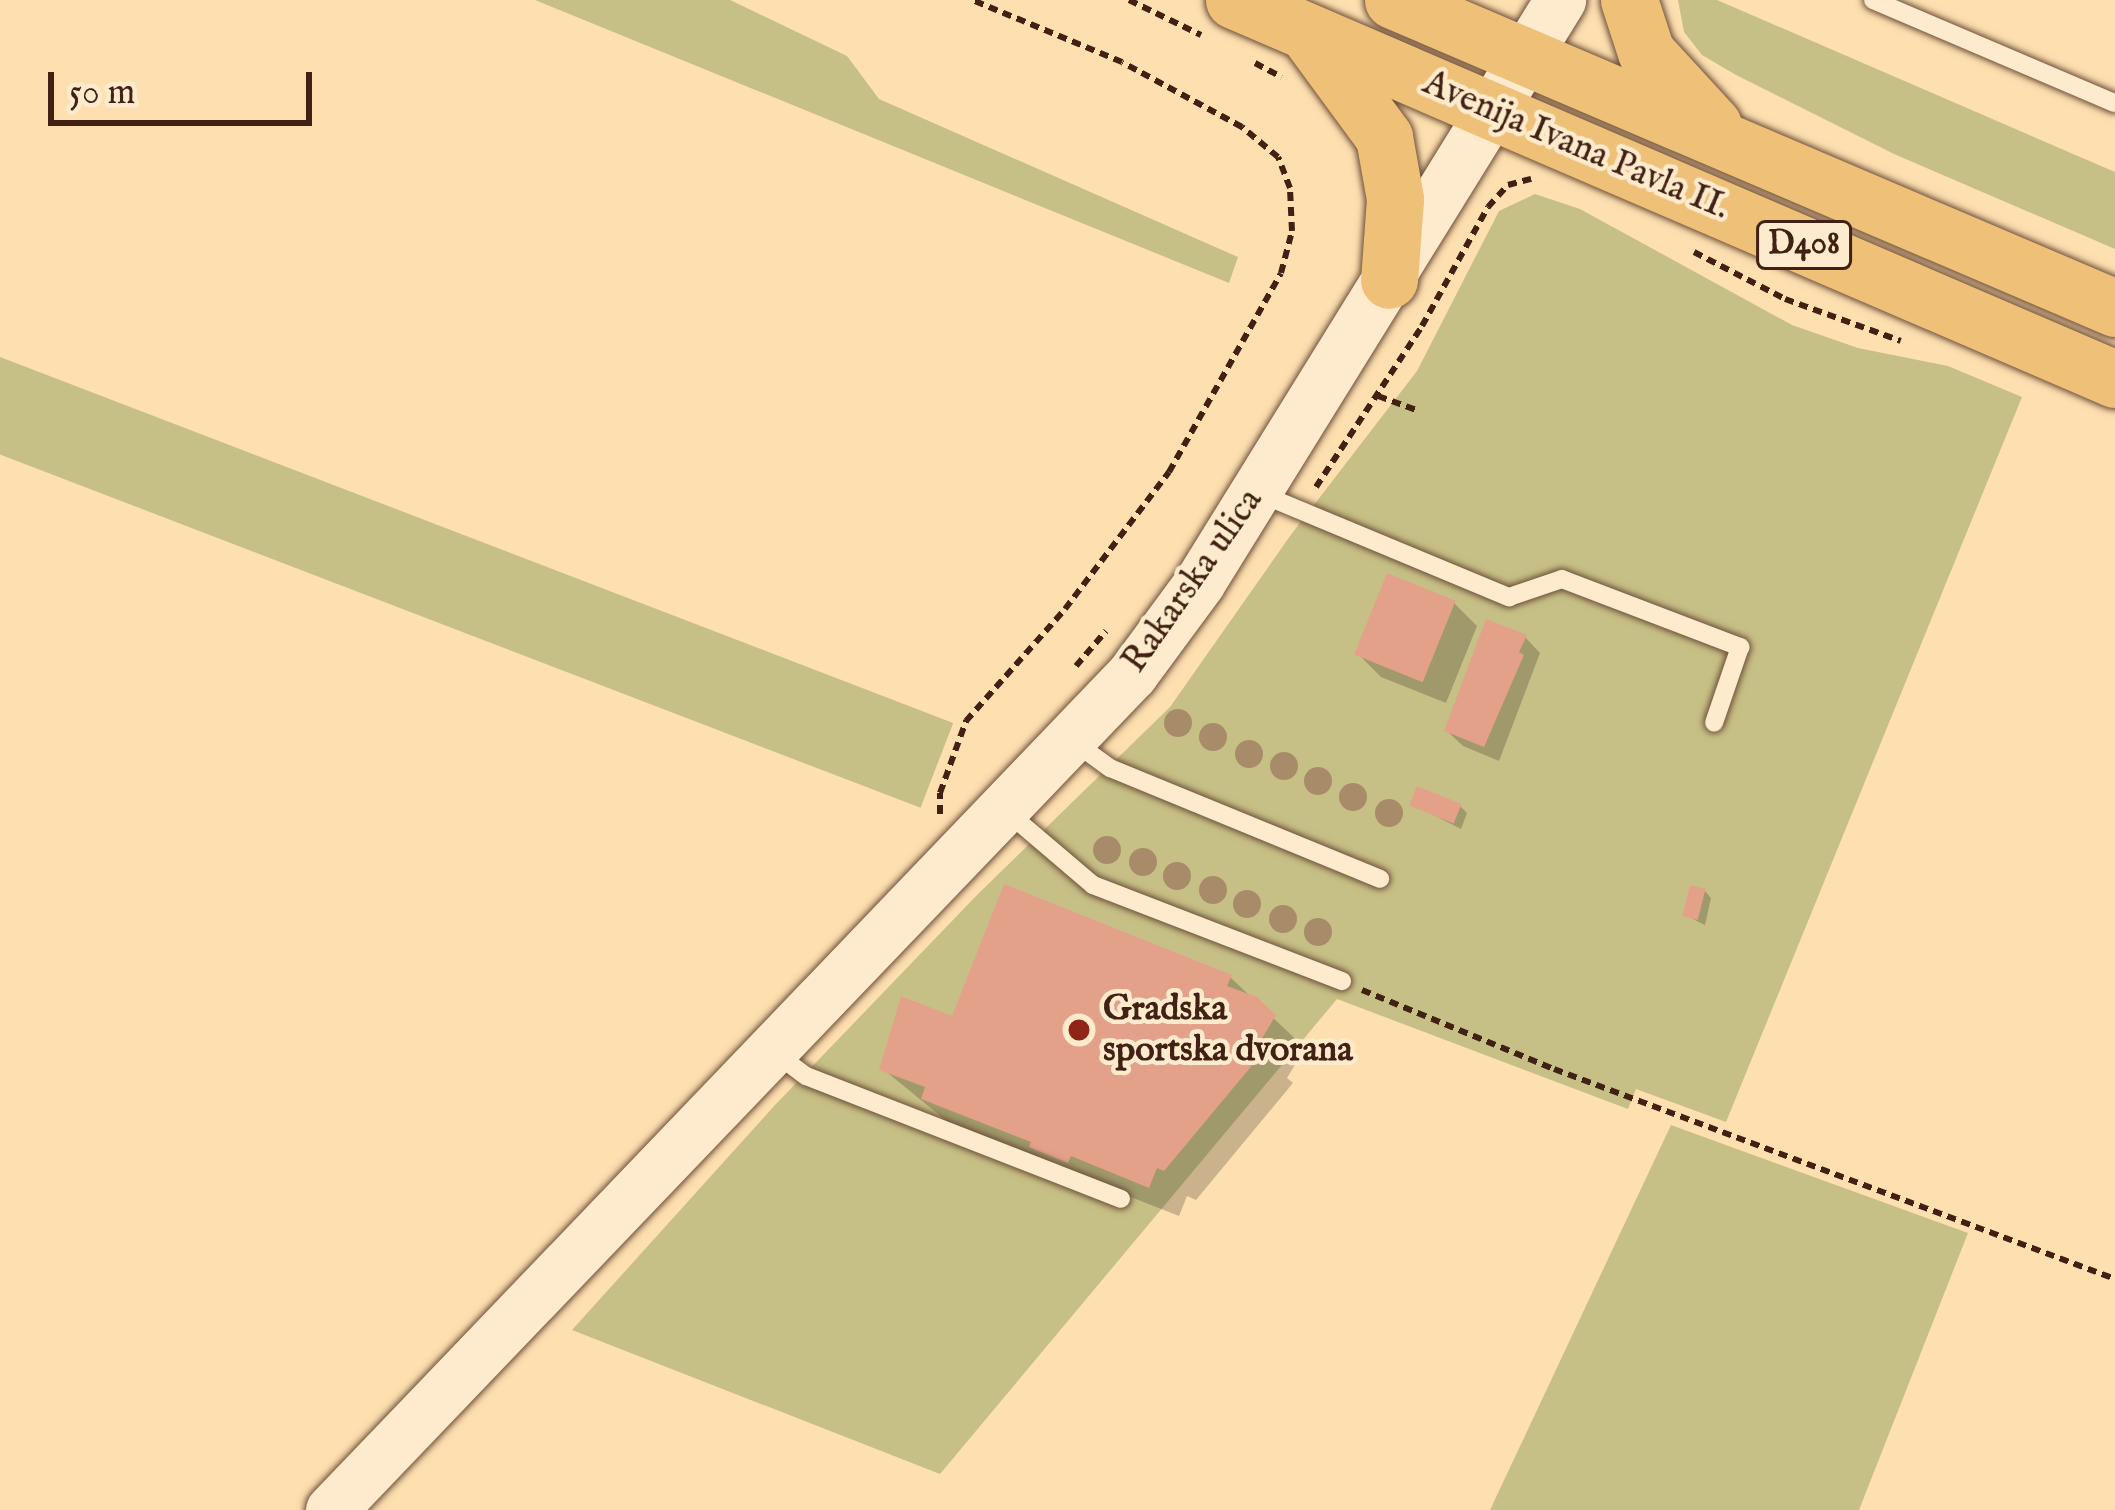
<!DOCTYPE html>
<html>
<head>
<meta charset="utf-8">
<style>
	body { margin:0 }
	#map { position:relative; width:2115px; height:1510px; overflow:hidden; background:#fddfb0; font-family:"IM FELL English",serif }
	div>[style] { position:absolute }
	.green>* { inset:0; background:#c7c086; transform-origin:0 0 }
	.shadow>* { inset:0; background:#0003 }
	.building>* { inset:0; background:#e3a18a; transform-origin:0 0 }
	.path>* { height:6px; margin-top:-3px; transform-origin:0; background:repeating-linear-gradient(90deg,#402113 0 9px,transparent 0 15px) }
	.roads { filter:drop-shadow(0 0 3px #6f503a) drop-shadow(0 0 3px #6f503a) }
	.service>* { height:18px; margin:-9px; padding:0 9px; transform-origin:9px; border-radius:9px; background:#feeacc }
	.secondary>* { height:51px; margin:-25.5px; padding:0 25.5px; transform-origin:25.5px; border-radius:25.5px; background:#feeacc }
	.primary>* { height:57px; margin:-28.5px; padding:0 28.5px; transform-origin:28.5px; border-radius:28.5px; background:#eec078 }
	.trees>* { width:28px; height:28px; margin:-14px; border-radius:50%; background:#a88c6a }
	.dots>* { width:33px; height:33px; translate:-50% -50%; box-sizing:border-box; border:6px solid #feeacc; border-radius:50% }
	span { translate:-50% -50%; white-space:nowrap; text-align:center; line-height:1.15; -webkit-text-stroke:9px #feeacc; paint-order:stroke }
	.shield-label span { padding:3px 9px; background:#feeacc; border:3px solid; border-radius:9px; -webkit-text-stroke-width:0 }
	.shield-label { font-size:33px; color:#402113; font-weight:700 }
	.street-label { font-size:36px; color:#402113 }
	.poi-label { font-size:36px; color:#402113; font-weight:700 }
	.left { translate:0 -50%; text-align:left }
	.scale { position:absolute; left:48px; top:72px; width:264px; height:54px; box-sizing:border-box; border:6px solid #402113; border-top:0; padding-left:15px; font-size:36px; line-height:42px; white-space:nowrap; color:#402113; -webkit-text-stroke:9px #feeacc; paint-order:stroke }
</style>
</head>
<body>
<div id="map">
	<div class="green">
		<i style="clip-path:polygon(535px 0,730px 0,847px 56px,879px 99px,1238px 257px,1229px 283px)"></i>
		<i style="clip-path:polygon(1678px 0,1717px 0,2115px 172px,2115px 249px,1894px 154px,1736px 75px,1702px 55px,1684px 32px)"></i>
		<i style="clip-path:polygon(1535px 194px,1580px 209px,1792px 325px,1858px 348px,1948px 366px,2022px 397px,1726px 1122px,1636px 1089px,1628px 1109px,1337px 999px,940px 1474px,572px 1330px,775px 1105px,977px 895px,1170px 707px,1290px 536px,1417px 371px,1499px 211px)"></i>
		<i style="left:0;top:357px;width:1021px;height:91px;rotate:21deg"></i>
		<i style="clip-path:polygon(1671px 1125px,1968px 1233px,1859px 1510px,1490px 1510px)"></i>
	</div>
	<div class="shadow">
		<i style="clip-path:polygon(1454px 603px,1477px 626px,1446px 703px,1381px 677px,1358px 654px)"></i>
		<i style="clip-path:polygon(1525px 637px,1540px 653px,1499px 761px,1463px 746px,1447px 731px)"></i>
		<i style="clip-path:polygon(1412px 804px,1460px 806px,1467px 813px,1461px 829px)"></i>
		<i style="clip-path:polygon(1705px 891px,1711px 898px,1705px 925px,1685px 915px)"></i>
		<i style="clip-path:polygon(1230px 977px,1305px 1048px,1287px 1078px,1293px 1083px,1196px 1200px,1187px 1196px,1179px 1216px,955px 1128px,883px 1069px,953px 1019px)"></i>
	</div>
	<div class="building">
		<i style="left:1387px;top:573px;width:74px;height:88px;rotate:22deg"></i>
		<i style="clip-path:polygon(1486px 619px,1527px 635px,1519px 652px,1524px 655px,1484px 747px,1444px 731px)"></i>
		<i style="left:1417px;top:786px;width:48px;height:21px;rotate:22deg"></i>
		<i style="clip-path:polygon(1004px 884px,1232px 975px,1227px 986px,1257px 997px,1276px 1015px,1258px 1045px,1264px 1051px,1164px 1171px,1157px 1168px,1149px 1188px,1071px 1156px,1068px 1163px,1029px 1147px,1031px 1142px,921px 1099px,925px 1087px,879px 1070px,901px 996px,952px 1016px)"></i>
		<i style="left:1690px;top:885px;width:16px;height:32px;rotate:14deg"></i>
	</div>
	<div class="path">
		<i style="left:1129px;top:0;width:80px;rotate:25.9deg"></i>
		<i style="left:1255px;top:63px;width:30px;rotate:28deg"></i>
		<i style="left:1694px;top:252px;width:102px;rotate:27.3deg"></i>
		<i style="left:1785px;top:299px;width:123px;rotate:19.9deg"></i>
		<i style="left:1378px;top:396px;width:44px;rotate:20.1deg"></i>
		<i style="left:1316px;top:487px;width:193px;rotate:-56.6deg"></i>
		<i style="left:1422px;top:326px;width:136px;rotate:-61deg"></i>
		<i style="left:1488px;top:207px;width:30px;rotate:-48deg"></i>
		<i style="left:1508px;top:185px;width:24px;rotate:-15deg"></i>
		<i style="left:1076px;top:666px;width:46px;rotate:-49.4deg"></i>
		<i style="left:940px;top:814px;width:21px;rotate:-90deg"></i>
		<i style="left:940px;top:793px;width:77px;rotate:-70.1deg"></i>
		<i style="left:966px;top:721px;width:149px;rotate:-48.5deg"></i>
		<i style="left:1065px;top:609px;width:172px;rotate:-52.8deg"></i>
		<i style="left:1169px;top:472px;width:228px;rotate:-60.6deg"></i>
		<i style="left:1281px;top:273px;width:43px;rotate:-75.3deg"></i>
		<i style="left:1292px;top:231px;width:43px;rotate:-92.7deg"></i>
		<i style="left:1290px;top:188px;width:33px;rotate:-111deg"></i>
		<i style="left:1278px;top:157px;width:47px;rotate:-140.2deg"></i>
		<i style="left:1242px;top:127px;width:136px;rotate:-151.6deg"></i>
		<i style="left:1122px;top:62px;width:162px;rotate:-157.5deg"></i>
		<i style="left:1362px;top:990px;width:208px;rotate:22.4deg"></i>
		<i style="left:1554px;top:1069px;width:599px;rotate:20.52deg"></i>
	</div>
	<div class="roads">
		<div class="service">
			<i style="left:1873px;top:0;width:263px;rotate:23.1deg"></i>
			<i style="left:1261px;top:494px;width:269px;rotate:22.6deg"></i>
			<i style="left:1509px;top:597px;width:56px;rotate:-18.8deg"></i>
			<i style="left:1562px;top:579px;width:191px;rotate:20.9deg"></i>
			<i style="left:1740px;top:647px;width:80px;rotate:108.9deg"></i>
			<i style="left:1073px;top:741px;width:46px;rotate:36.1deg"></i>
			<i style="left:1110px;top:768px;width:292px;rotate:22.3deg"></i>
			<i style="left:1006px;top:811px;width:114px;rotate:40.4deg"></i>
			<i style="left:1093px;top:885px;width:267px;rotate:21.1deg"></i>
			<i style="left:774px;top:1052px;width:40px;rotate:37deg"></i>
			<i style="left:806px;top:1076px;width:338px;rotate:21.3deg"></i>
		</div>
		<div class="secondary">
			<i style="left:331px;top:1510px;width:1158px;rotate:-46.22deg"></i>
			<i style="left:1132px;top:674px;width:113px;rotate:-53.6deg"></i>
			<i style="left:1199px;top:583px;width:686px;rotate:-58.23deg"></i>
		</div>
		<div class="primary">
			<i style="left:1234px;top:0;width:959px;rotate:23.28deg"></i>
			<i style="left:1393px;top:0;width:785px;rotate:23.1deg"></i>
			<i style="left:1629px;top:0;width:55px;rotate:71.9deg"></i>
			<i style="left:1646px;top:52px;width:99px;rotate:47.5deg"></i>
			<i style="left:1309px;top:35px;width:127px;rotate:53.7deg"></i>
			<i style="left:1384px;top:137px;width:63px;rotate:79.9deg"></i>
			<i style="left:1395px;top:199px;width:81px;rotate:94.2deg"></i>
		</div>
	</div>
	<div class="trees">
		<i style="left:1178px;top:723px"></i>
		<i style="left:1213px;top:737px"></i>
		<i style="left:1249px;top:754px"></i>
		<i style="left:1284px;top:766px"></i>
		<i style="left:1318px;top:781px"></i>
		<i style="left:1353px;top:797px"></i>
		<i style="left:1389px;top:813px"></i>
		<i style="left:1107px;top:850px"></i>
		<i style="left:1143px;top:862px"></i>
		<i style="left:1177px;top:876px"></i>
		<i style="left:1213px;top:890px"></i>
		<i style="left:1247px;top:904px"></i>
		<i style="left:1283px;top:919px"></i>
		<i style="left:1318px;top:932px"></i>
	</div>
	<div class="dots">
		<i style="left:1079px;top:1030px;background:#8f2418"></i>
	</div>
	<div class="shield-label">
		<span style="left:1804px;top:245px">D408</span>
	</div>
	<div class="street-label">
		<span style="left:1576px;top:146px;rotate:23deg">Avenija Ivana Pavla II.</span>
		<span style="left:1193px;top:581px;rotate:-55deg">Rakarska ulica</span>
	</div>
	<div class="poi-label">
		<span class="left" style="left:1103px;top:1030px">Gradska<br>sportska dvorana</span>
	</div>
	<div class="scale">50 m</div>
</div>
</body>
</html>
